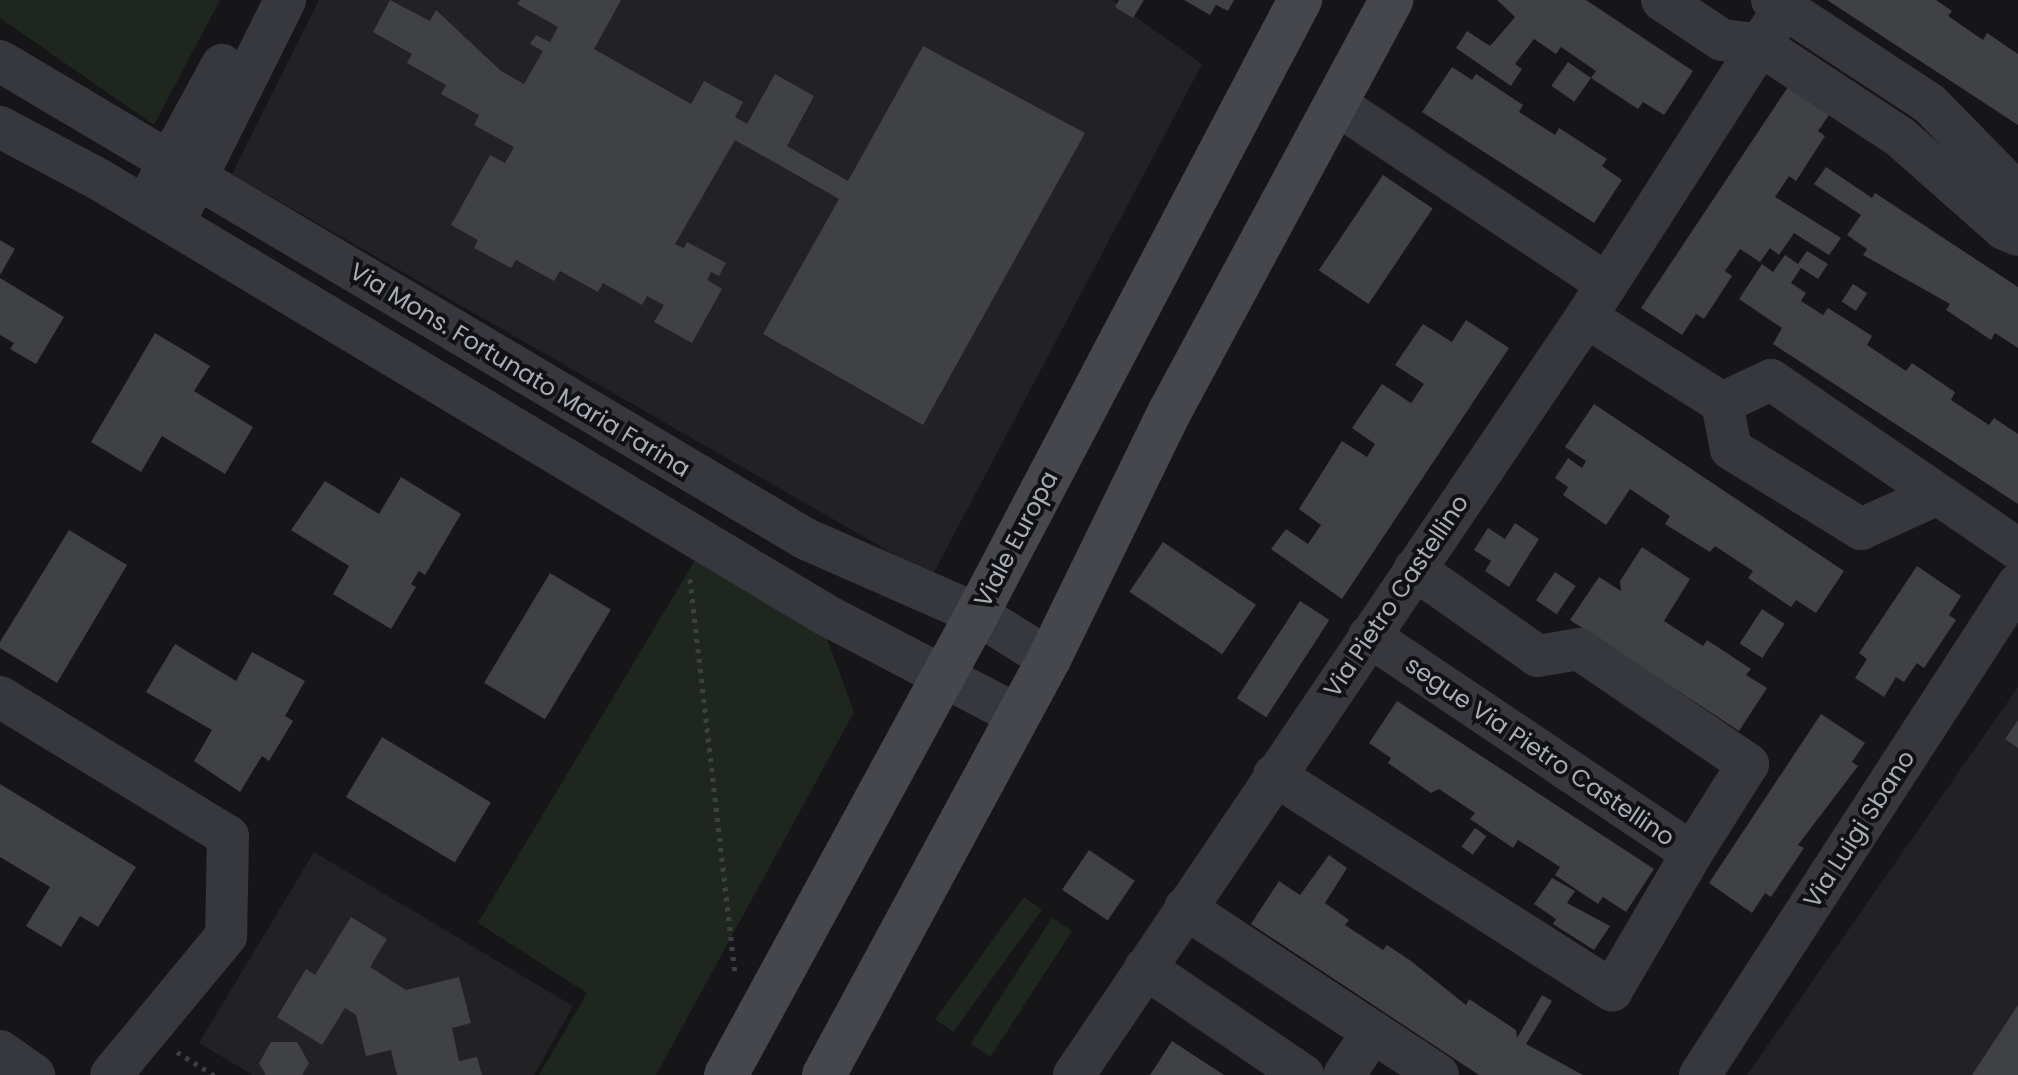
<!DOCTYPE html>
<html>
<head>
<meta charset="utf-8">
<style>
	body { margin:0 }
	#map { position:relative; width:2018px; height:1075px; overflow:hidden; background:#161618; font-family:Poppins,sans-serif }
	div>[style] { position:absolute }
	.built>* { inset:0; background:#222225 }
	.green>* { inset:0; background:#1e261f; transform-origin:0 0 }
	.building>* { inset:0; background:#404145; transform-origin:0 0 }
	.path>* { height:5px; margin-top:-2.5px; transform-origin:0; background:repeating-linear-gradient(90deg,#3d3f44 0 4px,transparent 0 10px) }
	.street>* { height:42px; margin:-21px; padding:0 21px; transform-origin:21px; border-radius:21px; background:#37383d }
	.secondary>* { height:44px; margin:-22px; padding:0 22px; transform-origin:22px; border-radius:22px; background:#45474d }
	span { translate:-50% -50%; white-space:nowrap; text-align:center; line-height:1.15; -webkit-text-stroke:8px #111113; paint-order:stroke }
	.street-label { font-size:24px; color:#a8adb8 }
</style>
</head>
<body>
<div id="map">
	<div class="built">
		<i style="clip-path:polygon(319px 0,1112px 0,1202px 64px,932px 576px,232px 174px)"></i>
		<i style="clip-path:polygon(2018px 687px,2018px 1075px,1747px 1075px)"></i>
		<i style="clip-path:polygon(314px 852px,573px 1006px,534px 1075px,253px 1075px,199px 1043px)"></i>
	</div>
	<div class="green">
		<i style="clip-path:polygon(0 0,220px 0,154px 125px,0 18px)"></i>
		<i style="clip-path:polygon(700px 552px,823px 628px,854px 712px,656px 1075px,539px 1075px,587px 993px,478px 923px)"></i>
		<i style="left:1024px;top:897px;width:22px;height:151px;rotate:36deg"></i>
		<i style="left:1052px;top:918px;width:24px;height:150px;rotate:33deg"></i>
	</div>
	<div class="building">
		<i style="clip-path:polygon(390px 0,430px 21px,436px 10px,501px 71px,524px 84px,543px 51px,530px 44px,536px 35px,550px 42px,558px 27px,517px 4px,520px 0,621px 0,594px 49px,691px 104px,704px 81px,743px 102px,735px 117px,747px 124px,775px 74px,814px 96px,787px 146px,848px 181px,923px 46px,1085px 133px,923px 425px,763px 334px,839px 199px,735px 140px,675px 244px,684px 248px,687px 242px,726px 263px,719px 276px,711px 272px,707px 280px,722px 289px,692px 343px,654px 322px,664px 305px,647px 296px,642px 305px,603px 283px,598px 292px,560px 271px,554px 281px,516px 260px,511px 268px,474px 248px,478px 240px,451px 225px,490px 155px,505px 163px,514px 147px,474px 125px,479px 115px,441px 94px,446px 85px,407px 63px,412px 54px,373px 32px)"></i>
		<i style="clip-path:polygon(1119px 0,1144px 0,1133px 18px,1115px 7px)"></i>
		<i style="clip-path:polygon(1184px 0,1234px 0,1228px 11px,1216px 5px,1210px 15px)"></i>
		<i style="clip-path:polygon(1497px 0,1586px 0,1693px 71px,1664px 115px,1643px 102px,1638px 109px,1591px 78px,1596px 71px,1561px 47px,1556px 54px,1534px 39px,1515px 64px,1522px 69px,1511px 86px,1456px 48px,1467px 31px,1490px 46px,1510px 23px,1515px 17px)"></i>
		<i style="clip-path:polygon(1827px 0,1936px 0,1952px 11px,1948px 16px,1983px 40px,1987px 33px,2018px 54px,2018px 125px)"></i>
		<i style="left:1568px;top:62px;width:28px;height:29px;rotate:35deg"></i>
		<i style="clip-path:polygon(1452px 67px,1472px 80px,1476px 74px,1523px 105px,1519px 112px,1555px 135px,1559px 128px,1607px 159px,1602px 166px,1622px 180px,1594px 223px,1422px 112px)"></i>
		<i style="clip-path:polygon(1790px 84px,1831px 112px,1818px 131px,1825px 136px,1796px 181px,1789px 176px,1775px 197px,1841px 238px,1829px 255px,1794px 233px,1779px 255px,1770px 248px,1760px 262px,1740px 249px,1725px 271px,1732px 276px,1704px 319px,1696px 314px,1682px 335px,1641px 308px)"></i>
		<i style="clip-path:polygon(1826px 167px,1872px 198px,1875px 193px,2018px 287px,2018px 348px,1995px 333px,1991px 340px,1946px 310px,1950px 304px,1863px 255px,1867px 249px,1847px 235px,1861px 215px,1814px 184px)"></i>
		<i style="left:1383px;top:175px;width:60px;height:115px;rotate:34deg"></i>
		<i style="clip-path:polygon(0 240px,15px 249px,0 275px)"></i>
		<i style="clip-path:polygon(1807px 251px,1828px 264px,1818px 279px,1801px 268px,1791px 283px,1806px 293px,1801px 301px,1823px 315px,1828px 308px,1872px 336px,1867px 345px,1906px 371px,1912px 363px,1955px 392px,1951px 400px,1989px 425px,1994px 418px,2018px 434px,2018px 504px,1773px 344px,1782px 328px,1739px 299px,1762px 264px,1773px 272px,1785px 255px,1798px 264px)"></i>
		<i style="clip-path:polygon(0 278px,64px 317px,36px 364px,10px 349px,14px 343px,0 335px)"></i>
		<i style="left:1853px;top:284px;width:17px;height:21px;rotate:33deg"></i>
		<i style="clip-path:polygon(1466px 320px,1509px 348px,1342px 599px,1271px 549px,1286px 529px,1308px 544px,1321px 525px,1299px 509px,1342px 441px,1367px 457px,1375px 444px,1352px 428px,1382px 384px,1411px 403px,1424px 384px,1395px 365px,1423px 324px,1452px 342px)"></i>
		<i style="clip-path:polygon(155px 333px,210px 366px,194px 391px,253px 427px,225px 474px,162px 436px,141px 472px,91px 442px)"></i>
		<i style="clip-path:polygon(1594px 404px,1844px 571px,1816px 613px,1796px 600px,1791px 607px,1748px 578px,1753px 571px,1715px 546px,1710px 552px,1665px 524px,1670px 516px,1630px 489px,1606px 525px,1563px 495px,1568px 487px,1555px 478px,1568px 458px,1582px 468px,1586px 461px,1565px 447px)"></i>
		<i style="clip-path:polygon(401px 477px,461px 514px,425px 575px,419px 571px,411px 584px,416px 587px,391px 629px,333px 594px,349px 566px,291px 530px,325px 481px,379px 514px)"></i>
		<i style="clip-path:polygon(1515px 523px,1539px 539px,1509px 587px,1485px 571px,1491px 561px,1474px 550px,1488px 528px,1505px 539px)"></i>
		<i style="clip-path:polygon(69px 530px,127px 565px,57px 683px,0 648px,0 642px)"></i>
		<i style="left:1163px;top:542px;width:112px;height:60px;rotate:34deg"></i>
		<i style="clip-path:polygon(1642px 547px,1690px 579px,1664px 621px,1703px 646px,1707px 640px,1751px 669px,1746px 675px,1767px 688px,1739px 731px,1570px 620px,1599px 577px,1621px 591px,1620px 581px)"></i>
		<i style="clip-path:polygon(1917px 566px,1961px 596px,1949px 615px,1956px 620px,1924px 668px,1917px 663px,1904px 682px,1896px 677px,1884px 697px,1855px 678px,1867px 659px,1859px 653px)"></i>
		<i style="left:1555px;top:572px;width:25px;height:34px;rotate:34deg"></i>
		<i style="left:550px;top:573px;width:71px;height:128px;rotate:31deg"></i>
		<i style="left:1300px;top:601px;width:35px;height:116px;rotate:33deg"></i>
		<i style="left:1762px;top:609px;width:27px;height:41px;rotate:33deg"></i>
		<i style="clip-path:polygon(175px 644px,236px 681px,252px 652px,305px 681px,285px 716px,293px 721px,269px 761px,262px 756px,240px 792px,194px 761px,212px 730px,146px 692px)"></i>
		<i style="clip-path:polygon(1397px 701px,1654px 869px,1626px 912px,1603px 897px,1598px 904px,1555px 875px,1560px 867px,1518px 840px,1513px 848px,1470px 819px,1475px 813px,1439px 789px,1431px 793px,1388px 763px,1391px 758px,1369px 743px)"></i>
		<i style="clip-path:polygon(1821px 714px,1865px 743px,1852px 762px,1858px 766px,1798px 845px,1804px 848px,1771px 897px,1765px 893px,1752px 913px,1709px 883px)"></i>
		<i style="clip-path:polygon(2018px 720px,2018px 748px,2005px 739px)"></i>
		<i style="left:382px;top:737px;width:127px;height:70px;rotate:31deg"></i>
		<i style="clip-path:polygon(0 784px,136px 867px,98px 927px,80px 916px,61px 947px,26px 926px,50px 887px,0 857px)"></i>
		<i style="left:1475px;top:828px;width:14px;height:23px;rotate:36deg"></i>
		<i style="left:1089px;top:850px;width:55px;height:48px;rotate:34deg"></i>
		<i style="clip-path:polygon(1329px 855px,1347px 868px,1325px 903px,1349px 920px,1345px 925px,1383px 950px,1387px 945px,1411px 961px,1466px 1005px,1469px 999px,1516px 1030px,1517px 1038px,1542px 995px,1552px 1001px,1526px 1044px,1583px 1075px,1479px 1075px,1251px 924px,1279px 881px,1300px 895px)"></i>
		<i style="clip-path:polygon(1552px 878px,1575px 891px,1567px 903px,1610px 926px,1594px 950px,1553px 924px,1556px 919px,1534px 904px)"></i>
		<i style="clip-path:polygon(351px 917px,387px 939px,370px 967px,406px 990px,459px 977px,471px 1023px,452px 1028px,459px 1061px,477px 1057px,482px 1075px,397px 1075px,391px 1050px,366px 1056px,356px 1015px,345px 1008px,322px 1045px,277px 1017px,306px 969px,315px 975px)"></i>
		<i style="clip-path:polygon(2018px 1005px,2018px 1075px,1972px 1075px)"></i>
		<i style="clip-path:polygon(1172px 1041px,1201px 1060px,1224px 1075px,1150px 1075px)"></i>
		<i style="clip-path:polygon(271px 1042px,297px 1042px,309px 1063px,302px 1075px,266px 1075px,259px 1063px)"></i>
	</div>
	<div class="path">
		<i style="left:690px;top:579px;width:398px;rotate:83.5deg"></i>
		<i style="left:177px;top:1052px;width:44px;rotate:31.9deg"></i>
	</div>
	<div class="street">
		<i style="left:1662px;top:0;width:72px;rotate:33.7deg"></i>
		<i style="left:1722px;top:40px;width:38px;rotate:7deg"></i>
		<i style="left:1760px;top:45px;width:168px;rotate:33.3deg"></i>
		<i style="left:1900px;top:137px;width:139px;rotate:41.5deg"></i>
		<i style="left:2004px;top:229px;width:15px;rotate:23deg"></i>
		<i style="left:1772px;top:0;width:188px;rotate:33.3deg"></i>
		<i style="left:1929px;top:103px;width:127px;rotate:45.6deg"></i>
		<i style="left:0;top:61px;width:937px;rotate:30.67deg"></i>
		<i style="left:806px;top:539px;width:187px;rotate:23.7deg"></i>
		<i style="left:977px;top:614px;width:85px;rotate:32deg"></i>
		<i style="left:1336px;top:104px;width:325px;rotate:33.6deg"></i>
		<i style="left:0;top:127px;width:113px;rotate:27.9deg"></i>
		<i style="left:100px;top:180px;width:846px;rotate:30.93deg"></i>
		<i style="left:826px;top:615px;width:216px;rotate:27.6deg"></i>
		<i style="left:156px;top:186px;width:138px;rotate:-61.4deg"></i>
		<i style="left:183px;top:205px;width:229px;rotate:-63.5deg"></i>
		<i style="left:1586px;top:317px;width:161px;rotate:32.3deg"></i>
		<i style="left:1722px;top:403px;width:54px;rotate:-25.1deg"></i>
		<i style="left:1771px;top:380px;width:299px;rotate:34.4deg"></i>
		<i style="left:1722px;top:403px;width:47px;rotate:78.9deg"></i>
		<i style="left:1731px;top:449px;width:153px;rotate:31.6deg"></i>
		<i style="left:1861px;top:529px;width:82px;rotate:-24.4deg"></i>
		<i style="left:1369px;top:636px;width:389px;rotate:33.9deg"></i>
		<i style="left:1692px;top:853px;width:105px;rotate:-57.8deg"></i>
		<i style="left:1748px;top:764px;width:204px;rotate:-145.8deg"></i>
		<i style="left:1579px;top:649px;width:42px;rotate:170.3deg"></i>
		<i style="left:1538px;top:656px;width:151px;rotate:-144.9deg"></i>
		<i style="left:0;top:697px;width:267px;rotate:31.4deg"></i>
		<i style="left:228px;top:836px;width:100px;rotate:91.1deg"></i>
		<i style="left:226px;top:936px;width:180px;rotate:129.6deg"></i>
		<i style="left:1274px;top:775px;width:401px;rotate:32.5deg"></i>
		<i style="left:1612px;top:990px;width:159px;rotate:-59.7deg"></i>
		<i style="left:1185px;top:908px;width:303px;rotate:33.4deg"></i>
		<i style="left:1145px;top:968px;width:191px;rotate:34.1deg"></i>
		<i style="left:0;top:1051px;width:42px;rotate:35.2deg"></i>
		<i style="left:1074px;top:1075px;width:915px;rotate:-55.96deg"></i>
		<i style="left:1586px;top:317px;width:368px;rotate:-57.4deg"></i>
		<i style="left:1344px;top:1075px;width:52px;rotate:-56deg"></i>
		<i style="left:1700px;top:1075px;width:585px;rotate:-57.07deg"></i>
	</div>
	<div class="secondary">
		<i style="left:726px;top:1075px;width:525px;rotate:-61.43deg"></i>
		<i style="left:977px;top:614px;width:694px;rotate:-62.25deg"></i>
		<i style="left:824px;top:1075px;width:473px;rotate:-61.6deg"></i>
		<i style="left:1049px;top:659px;width:274px;rotate:-64deg"></i>
		<i style="left:1169px;top:413px;width:469px;rotate:-61.7deg"></i>
	</div>
	<div class="street-label">
		<span style="left:520px;top:370px;rotate:31deg">Via Mons. Fortunato Maria Farina</span>
		<span style="left:1016px;top:539px;rotate:-62deg">Viale Europa</span>
		<span style="left:1396px;top:596px;rotate:-56deg">Via Pietro Castellino</span>
		<span style="left:1540px;top:751px;rotate:34deg">segue Via Pietro Castellino</span>
		<span style="left:1859px;top:829px;rotate:-57deg">Via Luigi Sbano</span>
	</div>
</div>
</body>
</html>
